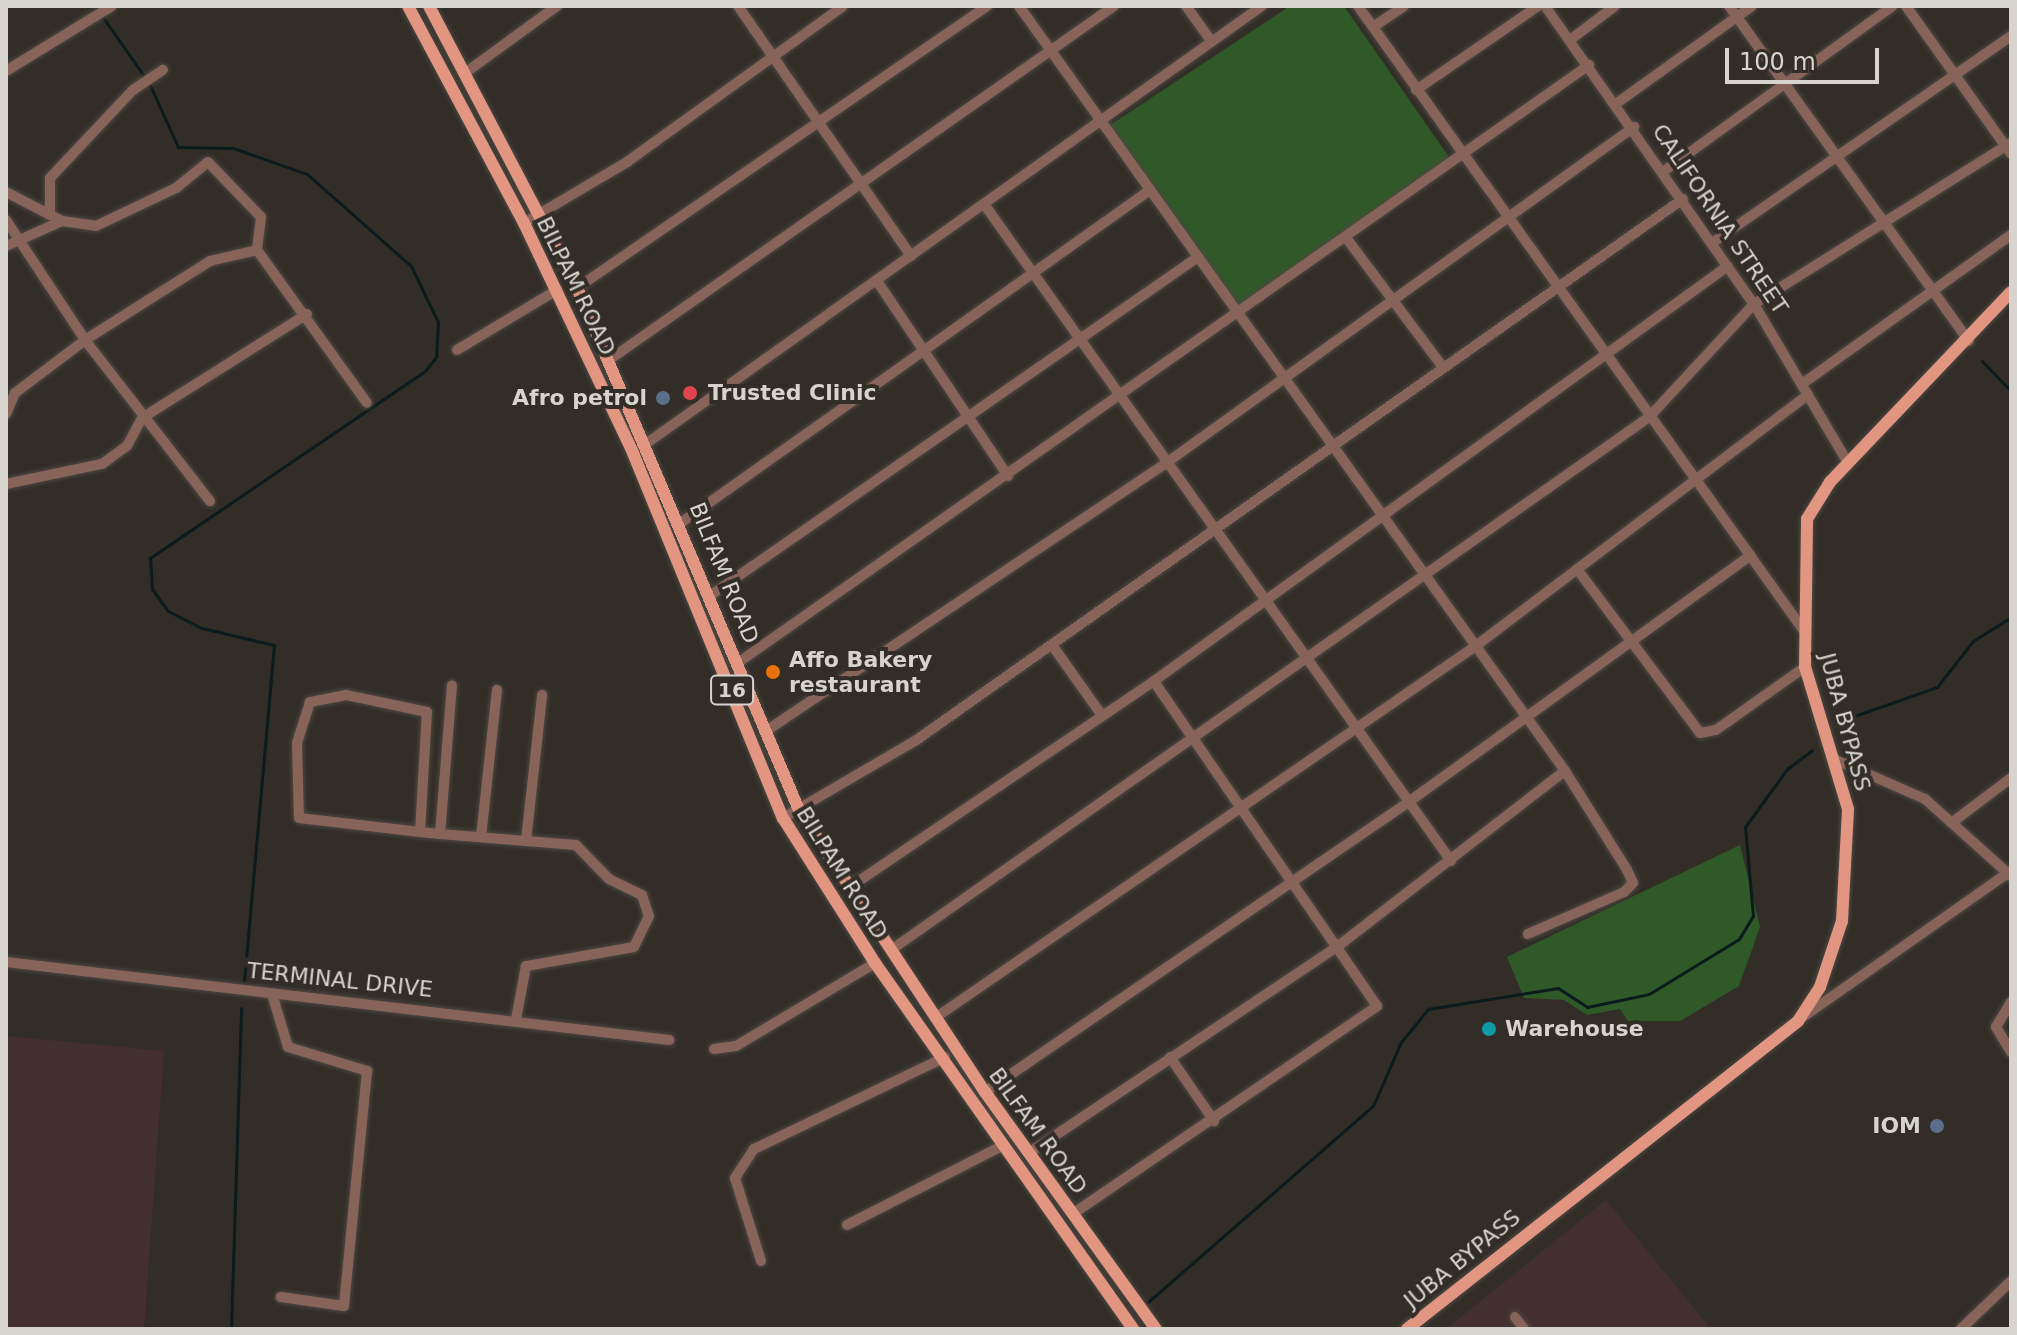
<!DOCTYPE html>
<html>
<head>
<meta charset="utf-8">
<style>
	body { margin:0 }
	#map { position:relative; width:2017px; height:1335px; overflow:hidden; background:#322d27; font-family:"DejaVu Sans",sans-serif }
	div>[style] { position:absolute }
	.industrial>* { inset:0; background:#442f2f }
	.green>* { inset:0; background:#305928 }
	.stream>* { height:3px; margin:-1.5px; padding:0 1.5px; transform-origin:1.5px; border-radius:1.5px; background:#0b1b1d }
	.roads { filter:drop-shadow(0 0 2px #4c4842) drop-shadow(0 0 2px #4c4842) }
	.minor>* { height:10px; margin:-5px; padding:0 5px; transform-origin:5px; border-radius:5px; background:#886359 }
	.major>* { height:12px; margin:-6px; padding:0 6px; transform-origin:6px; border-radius:6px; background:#e29682 }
	.dots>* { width:22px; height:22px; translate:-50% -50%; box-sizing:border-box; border:4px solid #322d27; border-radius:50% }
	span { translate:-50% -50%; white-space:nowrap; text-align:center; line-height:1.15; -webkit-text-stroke:8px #322d27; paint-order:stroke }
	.shield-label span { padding:2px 6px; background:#322d27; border:2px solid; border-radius:6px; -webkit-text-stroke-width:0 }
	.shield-label { font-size:20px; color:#d7d4d0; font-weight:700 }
	.street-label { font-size:22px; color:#d7d4d0 }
	.poi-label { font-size:22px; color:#d7d4d0; font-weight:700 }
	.left { translate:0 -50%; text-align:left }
	.right { translate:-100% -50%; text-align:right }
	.frame { position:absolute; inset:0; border:8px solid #d7d4d0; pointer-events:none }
	.scale { position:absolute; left:1725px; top:48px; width:154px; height:36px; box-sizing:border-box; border:4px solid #d7d4d0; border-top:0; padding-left:10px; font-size:24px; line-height:28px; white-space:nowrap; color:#d7d4d0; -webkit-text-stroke:6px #322d27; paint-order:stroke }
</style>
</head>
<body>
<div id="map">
	<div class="industrial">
		<i style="clip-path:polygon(6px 1036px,164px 1051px,144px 1329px,6px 1329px)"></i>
		<i style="clip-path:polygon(1606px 1200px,1711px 1329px,1446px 1329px)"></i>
	</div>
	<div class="green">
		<i style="clip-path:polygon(1290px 6px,1344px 6px,1451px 160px,1235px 309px,1107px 127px)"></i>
		<i style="clip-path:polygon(1740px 845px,1760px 927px,1739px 986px,1680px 1021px,1628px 1021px,1620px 1009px,1587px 1015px,1564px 1000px,1524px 998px,1507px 957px)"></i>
	</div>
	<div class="stream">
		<i style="left:102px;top:16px;width:82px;rotate:55deg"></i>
		<i style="left:149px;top:83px;width:70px;rotate:65.6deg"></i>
		<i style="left:178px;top:147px;width:55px;rotate:1deg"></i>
		<i style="left:233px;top:148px;width:78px;rotate:19.4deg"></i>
		<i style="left:307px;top:174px;width:139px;rotate:41.5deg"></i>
		<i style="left:411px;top:266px;width:62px;rotate:64.3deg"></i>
		<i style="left:438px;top:322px;width:35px;rotate:93deg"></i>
		<i style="left:436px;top:357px;width:18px;rotate:128deg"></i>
		<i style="left:425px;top:371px;width:333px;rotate:145.8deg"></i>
		<i style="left:150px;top:558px;width:31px;rotate:86deg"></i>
		<i style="left:152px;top:589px;width:27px;rotate:54deg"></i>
		<i style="left:168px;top:611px;width:38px;rotate:27deg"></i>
		<i style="left:202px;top:628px;width:74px;rotate:13.3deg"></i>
		<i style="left:274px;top:645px;width:337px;rotate:95.1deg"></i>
		<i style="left:1982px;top:361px;width:42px;rotate:46deg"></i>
		<i style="left:1840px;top:721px;width:103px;rotate:-19.3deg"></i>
		<i style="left:1937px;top:687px;width:58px;rotate:-52deg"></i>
		<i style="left:1973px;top:641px;width:45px;rotate:-32.3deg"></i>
		<i style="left:1148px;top:1302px;width:298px;rotate:-41.1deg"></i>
		<i style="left:1373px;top:1106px;width:70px;rotate:-66.4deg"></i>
		<i style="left:1401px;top:1042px;width:43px;rotate:-50.7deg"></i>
		<i style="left:1428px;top:1009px;width:132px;rotate:-9.2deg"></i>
		<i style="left:1558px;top:988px;width:35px;rotate:33deg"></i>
		<i style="left:1587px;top:1007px;width:63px;rotate:-11.8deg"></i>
		<i style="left:1649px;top:994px;width:105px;rotate:-31.4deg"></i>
		<i style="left:1739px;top:939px;width:27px;rotate:-59deg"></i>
		<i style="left:1753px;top:916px;width:89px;rotate:-95.1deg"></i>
		<i style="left:1745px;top:827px;width:72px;rotate:-54.1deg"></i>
		<i style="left:1787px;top:769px;width:31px;rotate:-37deg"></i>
		<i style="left:231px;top:1329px;width:321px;rotate:-88.2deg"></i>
		<i style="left:1111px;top:1329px;width:1px"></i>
	</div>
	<div class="roads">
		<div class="minor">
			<i style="left:738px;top:6px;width:304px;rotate:55.3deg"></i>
			<i style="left:1019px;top:6px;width:940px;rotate:54.48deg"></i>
			<i style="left:1565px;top:771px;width:117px;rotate:57.9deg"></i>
			<i style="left:1627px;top:870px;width:14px;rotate:65deg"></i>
			<i style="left:1633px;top:883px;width:13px;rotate:135deg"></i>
			<i style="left:1624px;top:892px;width:105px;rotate:156.4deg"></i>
			<i style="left:1186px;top:6px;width:44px;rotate:54.2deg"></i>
			<i style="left:1358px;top:6px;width:768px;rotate:54.49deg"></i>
			<i style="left:1545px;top:6px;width:364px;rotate:55deg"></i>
			<i style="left:1754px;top:304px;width:185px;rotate:59.4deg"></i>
			<i style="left:1729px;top:6px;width:412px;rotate:54.4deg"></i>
			<i style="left:1906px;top:6px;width:181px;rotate:54.6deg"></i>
			<i style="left:1373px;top:27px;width:37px;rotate:-34deg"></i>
			<i style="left:1570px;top:40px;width:56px;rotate:-37.1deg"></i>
			<i style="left:6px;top:71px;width:124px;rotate:-31.5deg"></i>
			<i style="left:465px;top:73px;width:114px;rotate:-36.1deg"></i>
			<i style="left:1416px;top:90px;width:148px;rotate:-34.5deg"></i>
			<i style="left:1617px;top:103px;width:166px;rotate:-35.7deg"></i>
			<i style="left:1664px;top:171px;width:282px;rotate:-35.8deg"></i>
			<i style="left:6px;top:192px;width:63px;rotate:27.4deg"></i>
			<i style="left:62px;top:221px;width:34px;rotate:8deg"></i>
			<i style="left:96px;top:226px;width:89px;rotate:-25.4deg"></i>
			<i style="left:176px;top:188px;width:41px;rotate:-39.1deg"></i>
			<i style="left:208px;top:162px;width:76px;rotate:46.1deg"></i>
			<i style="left:261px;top:217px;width:33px;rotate:97deg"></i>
			<i style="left:984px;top:204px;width:806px;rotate:54.59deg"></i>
			<i style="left:50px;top:215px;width:37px;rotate:-90deg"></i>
			<i style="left:50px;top:178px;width:121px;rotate:-46.7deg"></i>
			<i style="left:133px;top:90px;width:36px;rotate:-34deg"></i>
			<i style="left:6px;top:220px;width:144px;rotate:56.6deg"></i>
			<i style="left:85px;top:340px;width:204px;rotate:52.2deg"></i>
			<i style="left:524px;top:223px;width:120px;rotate:-30.6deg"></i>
			<i style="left:627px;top:162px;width:266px;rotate:-35.8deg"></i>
			<i style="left:1347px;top:239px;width:159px;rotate:53.2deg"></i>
			<i style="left:1712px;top:243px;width:364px;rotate:-34.7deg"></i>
			<i style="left:6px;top:246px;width:61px;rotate:-24.1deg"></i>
			<i style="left:877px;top:281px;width:235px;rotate:56.1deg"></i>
			<i style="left:577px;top:288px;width:498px;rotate:-34.5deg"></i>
			<i style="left:457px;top:350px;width:117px;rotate:-31deg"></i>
			<i style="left:609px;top:360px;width:617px;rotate:-35.03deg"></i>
			<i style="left:1802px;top:384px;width:257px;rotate:-35.5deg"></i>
			<i style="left:6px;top:414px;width:23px;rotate:-67deg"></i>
			<i style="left:15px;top:393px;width:88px;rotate:-37.1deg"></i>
			<i style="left:85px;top:340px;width:148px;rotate:-32.3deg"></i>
			<i style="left:210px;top:261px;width:48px;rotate:-13.2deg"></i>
			<i style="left:257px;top:250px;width:188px;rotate:54.3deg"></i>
			<i style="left:647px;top:443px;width:754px;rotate:-35.4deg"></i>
			<i style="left:6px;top:484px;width:98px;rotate:-11.8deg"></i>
			<i style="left:102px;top:464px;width:31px;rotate:-36deg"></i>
			<i style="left:127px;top:446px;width:32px;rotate:-62deg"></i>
			<i style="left:142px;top:418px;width:195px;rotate:-32.2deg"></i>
			<i style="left:682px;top:522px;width:574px;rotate:-35.35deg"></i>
			<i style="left:1577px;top:569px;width:205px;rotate:53.1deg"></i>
			<i style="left:1700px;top:733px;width:16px;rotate:-11deg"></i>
			<i style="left:1716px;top:730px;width:109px;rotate:-35.3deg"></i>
			<i style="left:711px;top:595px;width:593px;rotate:-34.76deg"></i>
			<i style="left:1052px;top:645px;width:85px;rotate:54.6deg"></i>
			<i style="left:739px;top:662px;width:1039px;rotate:-35.08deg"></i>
			<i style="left:766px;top:731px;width:485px;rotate:-33.8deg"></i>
			<i style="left:1169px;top:461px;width:573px;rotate:-35.69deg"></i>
			<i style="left:1836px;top:760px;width:97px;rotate:23.7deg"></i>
			<i style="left:1925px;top:799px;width:115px;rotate:41.8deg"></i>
			<i style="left:783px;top:818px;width:153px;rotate:-30.3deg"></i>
			<i style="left:915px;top:741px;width:940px;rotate:-35.21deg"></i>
			<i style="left:1954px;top:821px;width:71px;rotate:-37deg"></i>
			<i style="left:420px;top:832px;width:120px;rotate:-86.7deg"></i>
			<i style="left:427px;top:712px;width:83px;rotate:-168.1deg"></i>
			<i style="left:346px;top:695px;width:37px;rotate:169deg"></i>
			<i style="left:310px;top:702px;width:43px;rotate:107.6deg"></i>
			<i style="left:297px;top:743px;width:75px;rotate:88.5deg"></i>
			<i style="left:299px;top:818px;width:122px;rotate:6.6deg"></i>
			<i style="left:420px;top:832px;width:20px;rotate:6deg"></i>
			<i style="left:440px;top:834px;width:136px;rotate:4.6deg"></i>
			<i style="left:576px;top:845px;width:47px;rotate:45.9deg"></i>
			<i style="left:609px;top:879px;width:37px;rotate:26deg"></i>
			<i style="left:642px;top:895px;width:22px;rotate:72deg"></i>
			<i style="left:649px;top:916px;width:34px;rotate:116deg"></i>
			<i style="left:634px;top:947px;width:110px;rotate:170deg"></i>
			<i style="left:526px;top:966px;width:54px;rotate:100.7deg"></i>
			<i style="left:440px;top:834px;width:149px;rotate:-85.4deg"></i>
			<i style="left:481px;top:837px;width:148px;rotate:-83.8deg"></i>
			<i style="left:526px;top:841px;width:147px;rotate:-83.7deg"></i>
			<i style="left:847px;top:889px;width:371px;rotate:-34.1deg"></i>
			<i style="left:1154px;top:681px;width:708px;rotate:-35.87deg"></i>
			<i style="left:891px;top:950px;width:927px;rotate:-35.11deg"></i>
			<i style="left:1649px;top:417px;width:154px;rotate:-47.1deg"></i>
			<i style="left:1754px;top:304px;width:303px;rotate:-32.1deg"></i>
			<i style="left:6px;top:962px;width:668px;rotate:6.71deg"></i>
			<i style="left:272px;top:994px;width:55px;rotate:73.2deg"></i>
			<i style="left:288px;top:1047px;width:83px;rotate:16.9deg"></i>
			<i style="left:367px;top:1071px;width:236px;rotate:95.6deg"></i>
			<i style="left:344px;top:1306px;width:64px;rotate:-171.9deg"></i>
			<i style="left:2011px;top:1002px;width:29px;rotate:121deg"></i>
			<i style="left:1996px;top:1027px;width:29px;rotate:59deg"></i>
			<i style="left:1803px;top:1017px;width:254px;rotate:-35.1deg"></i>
			<i style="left:935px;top:1018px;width:653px;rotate:-34.52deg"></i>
			<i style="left:1473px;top:648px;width:420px;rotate:-37.1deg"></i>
			<i style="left:714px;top:1049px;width:22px;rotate:-8deg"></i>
			<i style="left:736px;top:1046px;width:162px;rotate:-30.8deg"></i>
			<i style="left:1170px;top:1057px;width:78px;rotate:55.5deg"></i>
			<i style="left:985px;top:1092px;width:515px;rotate:-34.4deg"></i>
			<i style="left:1410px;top:801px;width:420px;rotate:-35.8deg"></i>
			<i style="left:1029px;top:1153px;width:371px;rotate:-33.8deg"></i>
			<i style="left:1337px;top:947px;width:288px;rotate:-37.7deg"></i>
			<i style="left:1074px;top:1213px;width:367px;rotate:-34.3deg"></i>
			<i style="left:1377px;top:1006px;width:394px;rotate:-124.5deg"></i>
			<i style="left:847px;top:1225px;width:176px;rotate:-27deg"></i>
			<i style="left:761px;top:1261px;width:87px;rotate:-107.4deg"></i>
			<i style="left:735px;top:1178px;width:35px;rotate:-57deg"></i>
			<i style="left:754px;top:1149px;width:212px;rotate:-25.7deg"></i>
			<i style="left:1515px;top:1317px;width:15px;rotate:53deg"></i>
			<i style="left:1961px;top:1329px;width:69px;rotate:-43.8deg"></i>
		</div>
		<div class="major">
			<i style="left:408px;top:6px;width:246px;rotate:61.9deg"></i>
			<i style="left:524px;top:223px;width:255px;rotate:64.6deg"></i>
			<i style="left:633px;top:453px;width:395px;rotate:67.7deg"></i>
			<i style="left:783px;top:818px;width:172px;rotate:57.6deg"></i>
			<i style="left:875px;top:963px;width:448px;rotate:54.8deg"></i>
			<i style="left:429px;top:6px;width:318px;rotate:62.3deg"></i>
			<i style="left:577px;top:288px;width:567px;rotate:66.96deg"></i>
			<i style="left:799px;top:810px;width:338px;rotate:56.6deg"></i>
			<i style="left:985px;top:1092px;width:292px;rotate:54.2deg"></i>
			<i style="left:1407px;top:1329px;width:498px;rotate:-38.2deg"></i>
			<i style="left:1798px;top:1021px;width:40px;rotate:-57.1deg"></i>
			<i style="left:1820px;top:987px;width:70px;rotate:-71.6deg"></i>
			<i style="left:1842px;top:921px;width:112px;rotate:-86.9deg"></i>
			<i style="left:1848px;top:809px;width:148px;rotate:-106.8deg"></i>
			<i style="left:1805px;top:667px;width:148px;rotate:-89.2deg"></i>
			<i style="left:1807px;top:519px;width:44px;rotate:-58.1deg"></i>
			<i style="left:1830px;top:482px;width:262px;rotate:-46.4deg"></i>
		</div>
	</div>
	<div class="dots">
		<i style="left:690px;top:393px;background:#e0444e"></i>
		<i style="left:663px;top:398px;background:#5c6f8a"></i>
		<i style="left:773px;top:672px;background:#e8710a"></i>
		<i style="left:1489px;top:1029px;background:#0f9aa8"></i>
		<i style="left:1937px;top:1126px;background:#5c6f8a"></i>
	</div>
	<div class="shield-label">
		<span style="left:732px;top:690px">16</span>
	</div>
	<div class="street-label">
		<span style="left:1720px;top:219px;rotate:56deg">CALIFORNIA STREET</span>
		<span style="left:576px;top:286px;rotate:64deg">BILPAM ROAD</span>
		<span style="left:724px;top:573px;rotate:68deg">BILFAM ROAD</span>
		<span style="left:1845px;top:722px;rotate:75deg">JUBA BYPASS</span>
		<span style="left:842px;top:873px;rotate:58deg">BILPAM ROAD</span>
		<span style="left:340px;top:980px;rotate:6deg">TERMINAL DRIVE</span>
		<span style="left:1038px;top:1131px;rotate:54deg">BILFAM ROAD</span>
		<span style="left:1462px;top:1259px;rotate:-39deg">JUBA BYPASS</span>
	</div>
	<div class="poi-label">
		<span class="left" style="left:708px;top:393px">Trusted Clinic</span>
		<span class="right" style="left:647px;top:398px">Afro petrol</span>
		<span class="left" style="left:789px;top:672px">Affo Bakery<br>restaurant</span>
		<span class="left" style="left:1505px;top:1029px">Warehouse</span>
		<span class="right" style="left:1921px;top:1126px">IOM</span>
	</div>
	<div class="frame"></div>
	<div class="scale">100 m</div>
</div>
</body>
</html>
